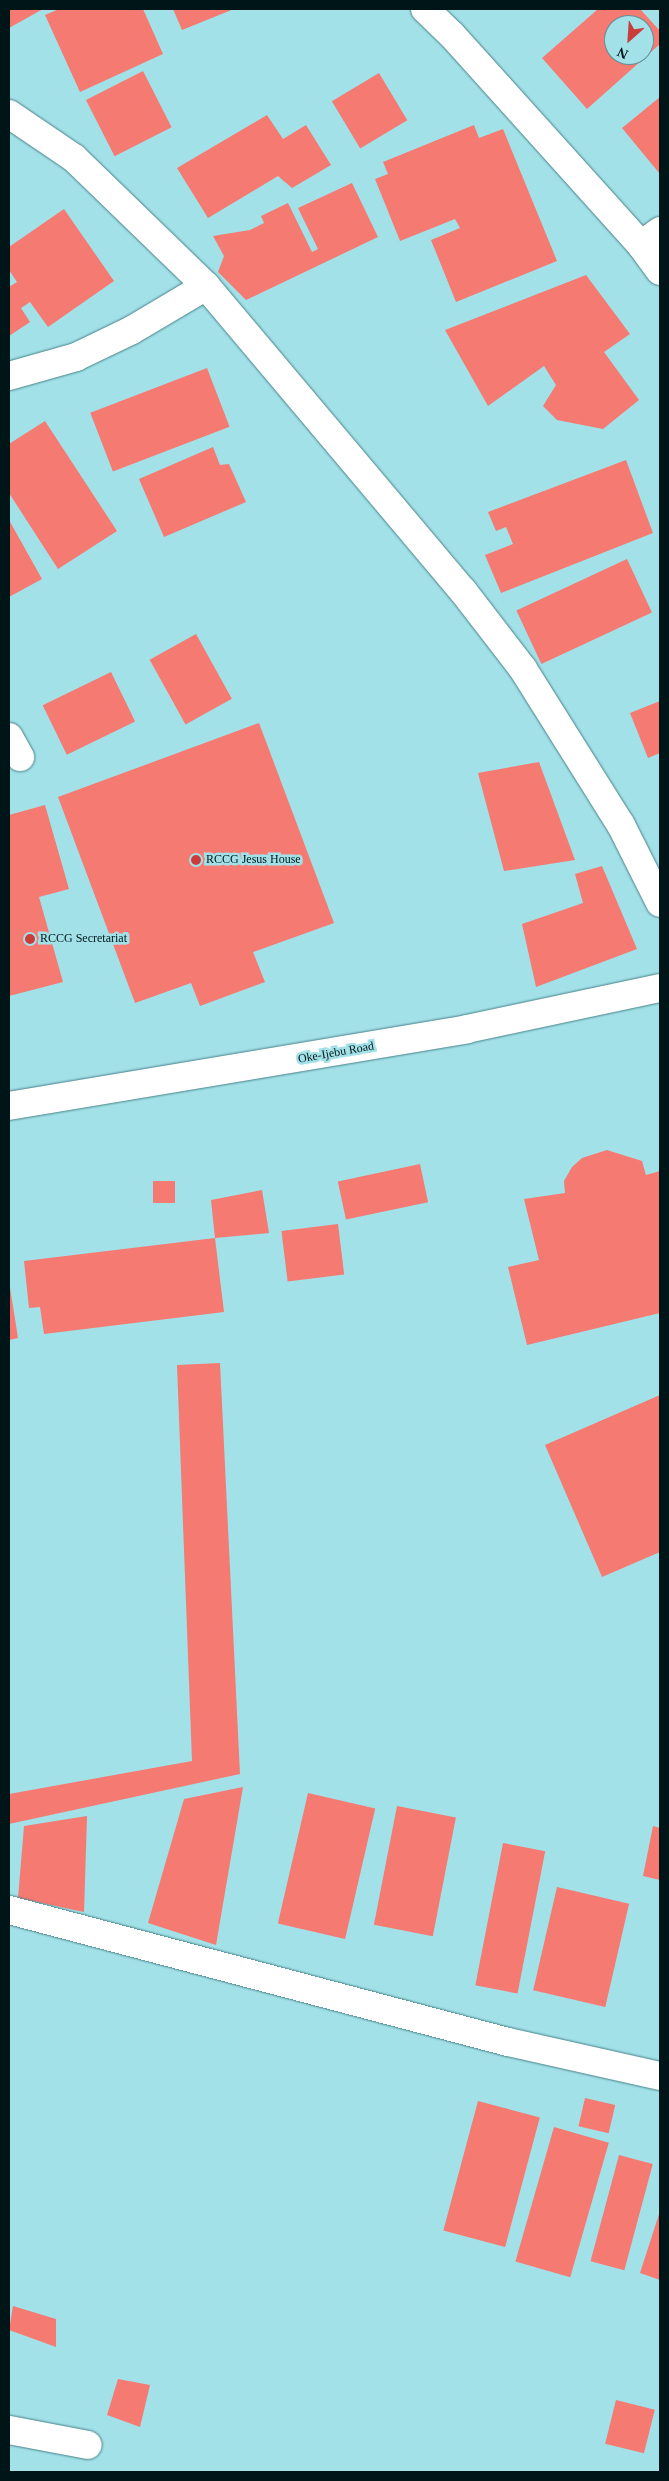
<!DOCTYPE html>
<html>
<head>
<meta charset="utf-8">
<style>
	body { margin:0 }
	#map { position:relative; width:669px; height:2481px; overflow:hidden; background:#a3e1e8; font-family:Georgia,serif }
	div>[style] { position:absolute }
	.building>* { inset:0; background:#f47a72; transform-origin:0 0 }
	.roads { filter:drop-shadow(0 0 1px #478289) drop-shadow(0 0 1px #478289) }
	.street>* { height:28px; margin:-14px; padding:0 14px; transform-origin:14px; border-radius:14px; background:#fff }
	.secondary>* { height:28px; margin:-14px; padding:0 14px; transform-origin:14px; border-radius:14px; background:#fff }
	.dots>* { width:14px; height:14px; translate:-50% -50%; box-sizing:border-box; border:2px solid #a3e1e8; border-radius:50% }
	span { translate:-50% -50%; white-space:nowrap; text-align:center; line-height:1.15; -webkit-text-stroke:5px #a3e1e8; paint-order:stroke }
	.poi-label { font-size:12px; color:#001517 }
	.left { translate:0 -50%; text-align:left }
	.street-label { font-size:12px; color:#001517 }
	.frame { position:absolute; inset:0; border:10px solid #001517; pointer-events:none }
	.north { position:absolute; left:604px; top:15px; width:50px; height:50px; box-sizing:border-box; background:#a3e1e8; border:1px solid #628f94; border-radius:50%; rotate:206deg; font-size:14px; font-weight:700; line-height:20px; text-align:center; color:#001517 }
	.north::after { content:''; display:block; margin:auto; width:18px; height:22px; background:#cb3d3b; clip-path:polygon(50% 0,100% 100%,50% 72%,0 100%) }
</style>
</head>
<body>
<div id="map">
	<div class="building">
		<i style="clip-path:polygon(9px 9px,43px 9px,9px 28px)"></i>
		<i style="clip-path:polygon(59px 9px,143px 9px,163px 54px,80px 92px,45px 15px)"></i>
		<i style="clip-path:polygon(173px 9px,234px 9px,182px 30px)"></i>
		<i style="clip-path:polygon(evenodd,598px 9px,640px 9px,660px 31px,660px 44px,587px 109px,542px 58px,598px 9px,614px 25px,644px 25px,644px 55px,614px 55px,614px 25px)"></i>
		<i style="left:143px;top:71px;width:63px;height:64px;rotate:63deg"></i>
		<i style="left:379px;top:73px;width:55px;height:55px;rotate:59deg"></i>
		<i style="clip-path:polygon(660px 97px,660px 174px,622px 128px)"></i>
		<i style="clip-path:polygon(267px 115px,283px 139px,306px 125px,331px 165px,292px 188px,278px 176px,208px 218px,177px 168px)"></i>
		<i style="clip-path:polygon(474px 125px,479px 138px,503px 129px,557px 261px,456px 302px,431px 240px,460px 228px,455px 219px,400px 241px,375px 179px,388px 174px,383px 162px)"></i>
		<i style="clip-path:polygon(352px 183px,378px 237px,246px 300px,218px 272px,224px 256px,213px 236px,250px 230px,264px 223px,261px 216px,288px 203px,312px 252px,318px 249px,298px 208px)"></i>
		<i style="clip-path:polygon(64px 209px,114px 281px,48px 327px,30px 302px,21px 308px,30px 322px,9px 336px,9px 287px,17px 282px,9px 270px,9px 247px)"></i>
		<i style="clip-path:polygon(586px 275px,630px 334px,604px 352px,639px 400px,603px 429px,557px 420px,543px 406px,556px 385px,544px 366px,488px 406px,445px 330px)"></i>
		<i style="left:207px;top:368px;width:63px;height:125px;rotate:69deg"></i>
		<i style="clip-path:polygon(45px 421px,117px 531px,58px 569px,9px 493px,9px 444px)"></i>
		<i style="clip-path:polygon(213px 447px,220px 465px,229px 464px,246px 502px,164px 537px,139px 479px)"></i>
		<i style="clip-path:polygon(626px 460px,653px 533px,501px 593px,485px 555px,513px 544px,506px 527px,496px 531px,488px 512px)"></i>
		<i style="clip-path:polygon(9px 520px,42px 579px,9px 597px)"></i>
		<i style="left:627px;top:559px;width:59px;height:122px;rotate:65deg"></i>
		<i style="left:196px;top:634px;width:74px;height:53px;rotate:61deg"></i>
		<i style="left:111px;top:672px;width:55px;height:76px;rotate:64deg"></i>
		<i style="clip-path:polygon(660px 701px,660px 753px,648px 758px,630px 713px)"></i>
		<i style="clip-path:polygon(259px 723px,334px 923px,253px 952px,265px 982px,200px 1006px,191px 983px,135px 1003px,58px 797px)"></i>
		<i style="clip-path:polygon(539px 762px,575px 860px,504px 871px,478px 773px)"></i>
		<i style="clip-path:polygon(45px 805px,69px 889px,39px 897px,63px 982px,9px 996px,9px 815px)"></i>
		<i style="clip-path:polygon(602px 866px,637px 949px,536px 987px,522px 924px,583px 903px,575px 874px)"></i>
		<i style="clip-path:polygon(607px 1150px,642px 1161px,646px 1175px,660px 1171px,660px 1313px,527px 1345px,508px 1267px,539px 1260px,524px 1199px,565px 1193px,564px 1181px,572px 1167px,582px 1158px)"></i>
		<i style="left:420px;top:1164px;width:39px;height:84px;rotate:78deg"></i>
		<i style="left:175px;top:1181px;width:22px;height:22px;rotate:90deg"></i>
		<i style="clip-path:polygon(262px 1190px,269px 1233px,215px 1238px,211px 1200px)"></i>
		<i style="left:338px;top:1224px;width:51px;height:57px;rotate:83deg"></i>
		<i style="clip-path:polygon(215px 1238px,224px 1312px,44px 1334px,40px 1307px,29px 1308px,24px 1261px)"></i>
		<i style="clip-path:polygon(9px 1281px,18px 1338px,9px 1340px)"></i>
		<i style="clip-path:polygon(220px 1363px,240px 1774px,9px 1824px,9px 1794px,192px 1761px,177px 1365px)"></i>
		<i style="clip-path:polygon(660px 1395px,660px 1552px,602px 1577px,545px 1445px)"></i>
		<i style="clip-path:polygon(243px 1787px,216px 1945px,148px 1923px,184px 1799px)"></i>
		<i style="left:308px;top:1793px;width:69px;height:134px;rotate:13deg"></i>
		<i style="left:397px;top:1806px;width:60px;height:121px;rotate:11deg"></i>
		<i style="clip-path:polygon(87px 1816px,84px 1912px,18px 1898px,24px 1826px)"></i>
		<i style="clip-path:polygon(653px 1826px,660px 1828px,660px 1880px,643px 1876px)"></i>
		<i style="left:503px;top:1843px;width:43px;height:145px;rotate:11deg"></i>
		<i style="left:557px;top:1887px;width:74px;height:106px;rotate:13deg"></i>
		<i style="left:585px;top:2098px;width:31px;height:29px;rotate:13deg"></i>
		<i style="left:478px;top:2101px;width:64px;height:134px;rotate:15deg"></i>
		<i style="left:554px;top:2127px;width:57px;height:140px;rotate:16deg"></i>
		<i style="left:619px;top:2155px;width:35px;height:110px;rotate:15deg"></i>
		<i style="clip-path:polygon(660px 2211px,660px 2280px,640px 2273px)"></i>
		<i style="clip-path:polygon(13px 2306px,56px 2319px,56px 2347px,9px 2330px)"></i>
		<i style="clip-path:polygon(118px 2379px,150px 2385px,140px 2427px,107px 2415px)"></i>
		<i style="left:616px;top:2400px;width:40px;height:45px;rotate:14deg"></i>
	</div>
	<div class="roads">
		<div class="street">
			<i style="left:425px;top:9px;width:37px;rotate:44deg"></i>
			<i style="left:452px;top:35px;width:283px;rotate:48deg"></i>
			<i style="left:641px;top:245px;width:32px;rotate:54deg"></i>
			<i style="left:9px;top:114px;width:78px;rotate:34.1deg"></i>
			<i style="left:74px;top:158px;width:184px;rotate:44.1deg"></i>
			<i style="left:206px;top:286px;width:399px;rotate:49.9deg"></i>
			<i style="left:463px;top:591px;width:98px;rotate:52.4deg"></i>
			<i style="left:523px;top:669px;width:184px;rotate:57.9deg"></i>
			<i style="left:621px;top:825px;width:87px;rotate:63.4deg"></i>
			<i style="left:641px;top:245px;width:24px;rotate:-36deg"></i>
			<i style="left:9px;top:376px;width:70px;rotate:-15.8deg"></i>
			<i style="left:76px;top:357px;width:62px;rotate:-25.7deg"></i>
			<i style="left:132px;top:330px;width:86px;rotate:-30.7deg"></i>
			<i style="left:9px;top:737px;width:23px;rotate:61deg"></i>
			<i style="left:9px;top:1910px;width:516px;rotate:14.82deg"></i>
			<i style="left:508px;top:2042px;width:156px;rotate:12.6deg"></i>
			<i style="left:9px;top:2430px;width:80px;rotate:10.8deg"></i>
		</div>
		<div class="secondary">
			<i style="left:9px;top:1106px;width:464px;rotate:-9.5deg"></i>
			<i style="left:467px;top:1029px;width:197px;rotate:-12deg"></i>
		</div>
	</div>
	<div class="dots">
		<i style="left:196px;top:860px;background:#cb3d3b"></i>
		<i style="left:30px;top:939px;background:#cb3d3b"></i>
	</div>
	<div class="poi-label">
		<span class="left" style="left:206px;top:860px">RCCG Jesus House</span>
		<span class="left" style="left:40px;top:939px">RCCG Secretariat</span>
	</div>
	<div class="street-label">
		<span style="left:336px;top:1053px;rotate:-10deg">Oke-Ijebu Road</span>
	</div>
	<div class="frame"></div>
	<div class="north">N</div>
</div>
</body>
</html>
